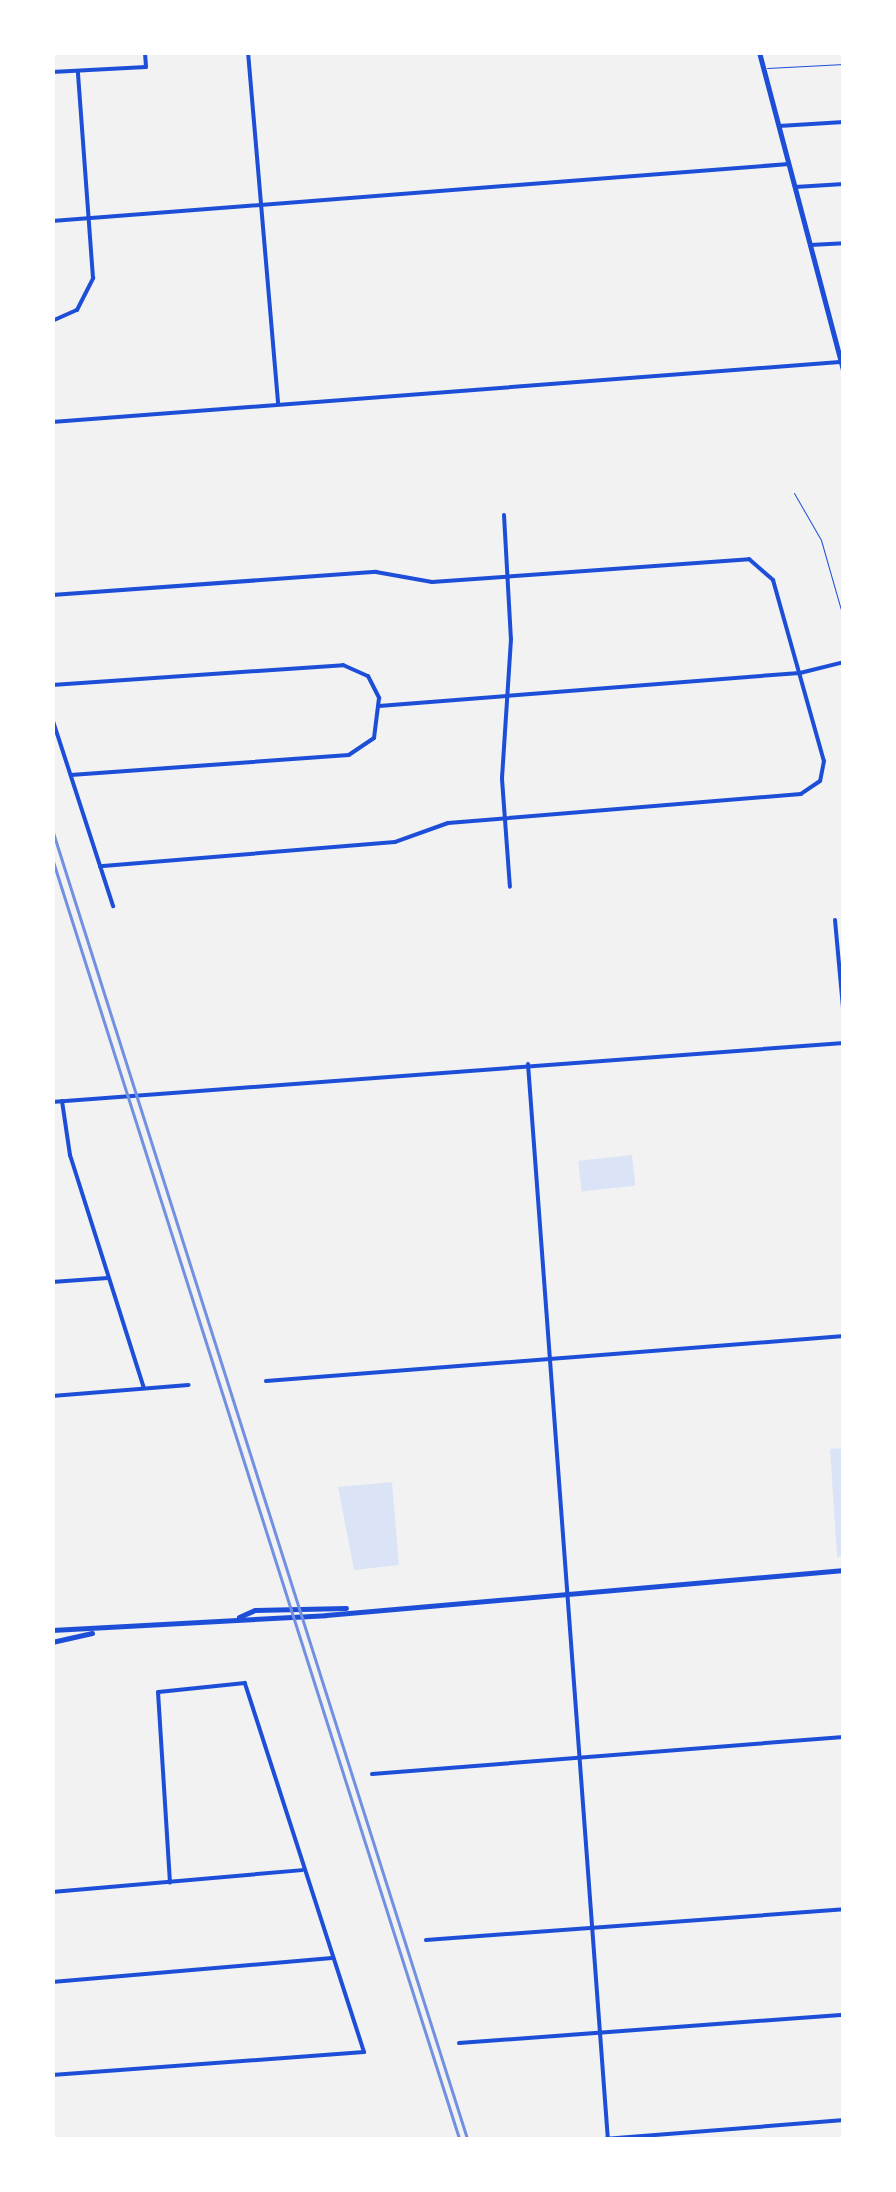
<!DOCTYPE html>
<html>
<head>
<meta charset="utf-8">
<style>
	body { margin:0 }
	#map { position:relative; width:896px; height:2192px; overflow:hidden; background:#f2f2f2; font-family:Lora,serif }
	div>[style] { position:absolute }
	.green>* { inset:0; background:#dbe4f7; transform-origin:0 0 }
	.service>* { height:1px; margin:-0.5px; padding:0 0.5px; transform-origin:0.5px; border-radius:0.5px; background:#1d4ed8 }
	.minor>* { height:4px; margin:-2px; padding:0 2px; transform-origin:2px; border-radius:2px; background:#1d4ed8 }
	.secondary>* { height:5px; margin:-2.5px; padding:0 2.5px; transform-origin:2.5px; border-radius:2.5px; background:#1d4ed8 }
	.tram>* { height:2.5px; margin:-1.25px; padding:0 1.25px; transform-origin:1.25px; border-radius:1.25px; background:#7290e2 }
	.rail>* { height:2.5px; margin:-1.25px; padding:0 1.25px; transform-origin:1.25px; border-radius:1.25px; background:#7290e2 }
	span { translate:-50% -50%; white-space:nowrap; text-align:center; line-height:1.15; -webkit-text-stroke:8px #fff; paint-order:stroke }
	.frame { position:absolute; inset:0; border:55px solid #fff; pointer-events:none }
</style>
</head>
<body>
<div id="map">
	<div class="green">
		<i style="left:632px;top:1155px;width:31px;height:54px;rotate:84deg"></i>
		<i style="clip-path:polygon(843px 1448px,843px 1556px,837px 1557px,830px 1449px)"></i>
		<i style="clip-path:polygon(392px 1482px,399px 1565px,354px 1570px,338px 1487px)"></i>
	</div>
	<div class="service">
		<i style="left:767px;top:68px;width:77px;rotate:-3deg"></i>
		<i style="left:794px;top:493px;width:54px;rotate:60.1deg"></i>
		<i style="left:821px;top:540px;width:83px;rotate:74deg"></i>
	</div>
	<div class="minor">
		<i style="left:248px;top:52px;width:353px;rotate:85.1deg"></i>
		<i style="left:52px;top:72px;width:94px;rotate:-3deg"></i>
		<i style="left:146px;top:67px;width:15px;rotate:-94deg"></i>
		<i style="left:779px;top:126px;width:65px;rotate:-3.5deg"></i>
		<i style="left:795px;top:187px;width:49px;rotate:-3.5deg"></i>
		<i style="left:52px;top:221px;width:739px;rotate:-4.42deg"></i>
		<i style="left:810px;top:245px;width:34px;rotate:-3deg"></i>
		<i style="left:52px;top:321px;width:27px;rotate:-24deg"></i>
		<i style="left:77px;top:310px;width:36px;rotate:-63deg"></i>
		<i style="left:93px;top:278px;width:207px;rotate:-94.2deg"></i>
		<i style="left:52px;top:422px;width:790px;rotate:-4.35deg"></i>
		<i style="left:504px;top:515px;width:124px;rotate:86.8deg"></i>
		<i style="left:511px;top:639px;width:140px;rotate:93.7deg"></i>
		<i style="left:502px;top:779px;width:108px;rotate:85.8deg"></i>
		<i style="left:52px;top:595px;width:325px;rotate:-4.1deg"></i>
		<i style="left:376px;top:572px;width:57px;rotate:10.1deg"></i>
		<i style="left:432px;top:582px;width:318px;rotate:-4.1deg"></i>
		<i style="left:749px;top:559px;width:32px;rotate:41deg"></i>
		<i style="left:773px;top:580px;width:188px;rotate:74.3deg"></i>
		<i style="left:824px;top:761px;width:20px;rotate:101deg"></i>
		<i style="left:820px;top:781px;width:23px;rotate:146deg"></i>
		<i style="left:801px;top:794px;width:354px;rotate:175.3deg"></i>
		<i style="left:448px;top:823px;width:56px;rotate:160.3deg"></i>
		<i style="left:395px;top:842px;width:296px;rotate:175.3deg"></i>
		<i style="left:52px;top:685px;width:292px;rotate:-3.9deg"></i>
		<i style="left:343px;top:665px;width:27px;rotate:24deg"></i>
		<i style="left:368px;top:676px;width:25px;rotate:63deg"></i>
		<i style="left:379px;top:698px;width:40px;rotate:97.1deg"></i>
		<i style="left:374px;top:738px;width:30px;rotate:146deg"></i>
		<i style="left:349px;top:755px;width:279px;rotate:175.9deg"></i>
		<i style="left:379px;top:706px;width:422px;rotate:-4.5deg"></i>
		<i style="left:800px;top:673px;width:45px;rotate:-14deg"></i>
		<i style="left:52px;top:718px;width:198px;rotate:72deg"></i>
		<i style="left:835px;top:920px;width:98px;rotate:84.8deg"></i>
		<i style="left:528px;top:1064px;width:1079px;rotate:85.75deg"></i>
		<i style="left:62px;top:1101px;width:55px;rotate:81.6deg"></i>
		<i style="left:70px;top:1155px;width:244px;rotate:72.4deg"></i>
		<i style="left:52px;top:1102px;width:794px;rotate:-4.26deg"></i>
		<i style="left:52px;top:1282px;width:56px;rotate:-4.1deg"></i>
		<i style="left:266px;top:1381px;width:580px;rotate:-4.45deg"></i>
		<i style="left:52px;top:1396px;width:137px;rotate:-4.6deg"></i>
		<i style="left:372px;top:1774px;width:473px;rotate:-4.5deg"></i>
		<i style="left:52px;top:1892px;width:251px;rotate:-5deg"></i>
		<i style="left:426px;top:1940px;width:419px;rotate:-4.2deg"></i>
		<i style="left:52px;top:1982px;width:281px;rotate:-4.9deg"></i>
		<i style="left:459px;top:2043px;width:386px;rotate:-4.2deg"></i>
		<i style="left:52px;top:2075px;width:313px;rotate:-4.2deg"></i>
		<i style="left:364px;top:2052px;width:388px;rotate:-107.9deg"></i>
		<i style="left:245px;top:1683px;width:87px;rotate:174.1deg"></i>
		<i style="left:158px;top:1692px;width:191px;rotate:86.4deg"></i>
		<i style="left:591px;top:2140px;width:254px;rotate:-4.5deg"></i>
	</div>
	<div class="secondary">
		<i style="left:759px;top:52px;width:333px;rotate:75.2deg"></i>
		<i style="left:239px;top:1617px;width:17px;rotate:-24deg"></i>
		<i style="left:255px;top:1610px;width:91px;rotate:-1.3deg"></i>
		<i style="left:52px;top:1630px;width:274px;rotate:-3.1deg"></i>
		<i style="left:326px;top:1615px;width:520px;rotate:-4.96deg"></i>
		<i style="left:52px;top:1642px;width:41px;rotate:-12.7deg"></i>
	</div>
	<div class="tram">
		<i style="left:52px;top:857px;width:1346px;rotate:72.36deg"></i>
	</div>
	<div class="rail">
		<i style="left:52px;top:828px;width:1376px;rotate:72.41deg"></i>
	</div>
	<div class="frame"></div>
</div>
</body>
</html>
